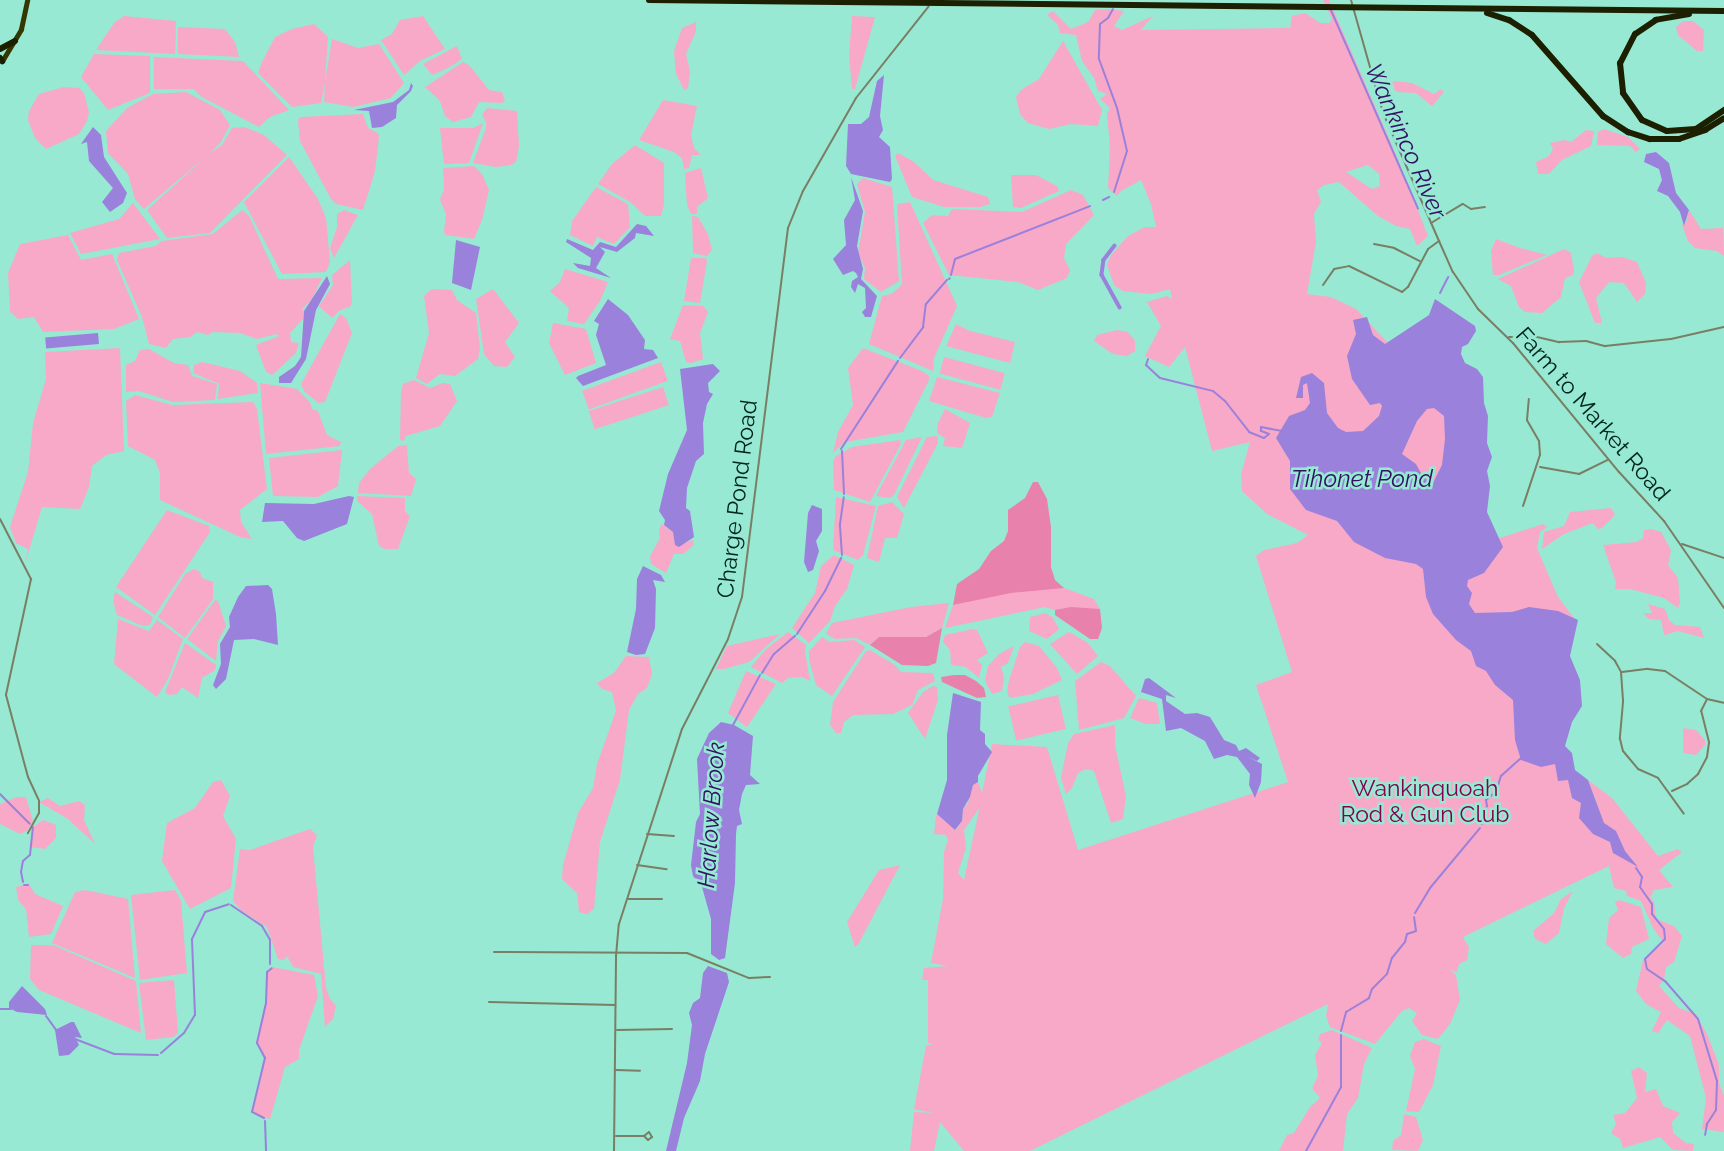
<!DOCTYPE html>
<html>
<head>
<meta charset="utf-8">
<style>
	body { margin:0 }
	#map { position:relative; width:1724px; height:1151px; overflow:hidden; background:#97e9d3; font-family:Raleway,sans-serif }
	div>[style] { position:absolute }
	.green>* { inset:0; background:#f8a9c7; transform-origin:0 0 }
	.forest>* { inset:0; background:#e882ac }
	.water>* { inset:0; background:#9a81dc; transform-origin:0 0 }
	.stream>* { height:2px; margin:-1px; padding:0 1px; transform-origin:1px; border-radius:1px; background:#9a81dc }
	.canal>* { height:3.5px; margin:-1.75px; padding:0 1.75px; transform-origin:1.75px; border-radius:1.75px; background:#9a81dc }
	.minor>* { height:2px; margin:-1px; padding:0 1px; transform-origin:1px; border-radius:1px; background:#7a7e64 }
	.primary>* { height:5px; margin:-2.5px; padding:0 2.5px; transform-origin:2.5px; border-radius:2.5px; background:#333800 }
	.motorway>* { height:6px; margin:-3px; padding:0 3px; transform-origin:3px; border-radius:3px; background:#1c1f00 }
	span { translate:-50% -50%; white-space:nowrap; text-align:center; line-height:1.15; -webkit-text-stroke:5px #97e9d3; paint-order:stroke }
	.street-label { font-size:23px; color:#01251d }
	.park-label { font-size:23px; color:#84024d }
	.water-label { font-size:24px; color:#321162; font-style:italic }
</style>
</head>
<body>
<div id="map">
	<div class="green">
		<i style="clip-path:polygon(evenodd,1323px 0,1329px 0,1333px 9px,1397px 157px,1428px 236px,1417px 246px,1410px 229px,1396px 226px,1378px 216px,1339px 182px,1324px 185px,1317px 190px,1321px 202px,1314px 214px,1316px 242px,1307px 294px,1331px 297px,1356px 309px,1391px 346px,1481px 394px,1485px 516px,1494px 540px,1543px 524px,1547px 527px,1540px 532px,1537px 548px,1558px 597px,1574px 618px,1565px 625px,1546px 732px,1598px 807px,1588px 780px,1612px 798px,1658px 856px,1678px 849px,1682px 852px,1659px 870px,1673px 887px,1654px 890px,1650px 897px,1654px 902px,1656px 919px,1674px 926px,1682px 936px,1674px 962px,1666px 967px,1664px 980px,1659px 986px,1679px 1008px,1696px 1014px,1708px 1036px,1719px 1065px,1719px 1083px,1724px 1096px,1724px 1132px,1702px 1129px,1706px 1098px,1690px 1036px,1667px 1020px,1658px 1033px,1652px 1031px,1661px 1012px,1646px 1004px,1636px 991px,1643px 960px,1664px 943px,1653px 928px,1641px 901px,1627px 896px,1626px 891px,1614px 888px,1609px 866px,1463px 937px,1469px 947px,1467px 960px,1459px 964px,1457px 972px,1450px 970px,1456px 975px,1460px 1000px,1450px 1024px,1438px 1039px,1422px 1035px,1412px 1021px,1417px 1013px,1409px 1008px,1402px 1011px,1375px 1044px,1330px 1027px,1326px 1016px,1328px 1004px,1030px 1151px,964px 1151px,940px 1122px,934px 1151px,910px 1151px,914px 1112px,933px 1113px,914px 1109px,926px 1046px,933px 1044px,928px 1043px,928px 980px,922px 980px,924px 968px,948px 966px,931px 963px,943px 899px,944px 852px,948px 840px,946px 835px,934px 834px,936px 816px,937px 814px,956px 830px,962px 821px,963px 809px,968px 803px,973px 785px,978px 782px,982px 793px,992px 744px,1047px 747px,1078px 850px,1288px 782px,1256px 685px,1292px 672px,1256px 556px,1264px 550px,1297px 543px,1308px 535px,1267px 514px,1242px 491px,1241px 474px,1250px 442px,1212px 451px,1185px 347px,1169px 367px,1145px 356px,1161px 326px,1147px 302px,1167px 296px,1172px 299px,1170px 289px,1151px 294px,1123px 291px,1114px 285px,1107px 265px,1111px 255px,1128px 236px,1145px 227px,1156px 227px,1151px 204px,1141px 180px,1121px 191px,1117px 196px,1108px 188px,1110px 147px,1107px 114px,1110px 108px,1100px 99px,1107px 94px,1098px 91px,1094px 78px,1082px 61px,1076px 35px,1060px 33px,1058px 25px,1047px 15px,1053px 11px,1071px 29px,1088px 22px,1095px 10px,1109px 9px,1124px 11px,1114px 26px,1122px 30px,1153px 16px,1141px 30px,1290px 28px,1292px 16px,1305px 13px,1320px 23px,1329px 23px,1332px 19px,1323px 0,1368px 165px,1379px 174px,1380px 186px,1372px 189px,1346px 172px,1368px 165px,1323px 0,978px 810px,979px 810px,964px 880px,958px 873px,966px 848px,964px 830px,978px 810px)"></i>
		<i style="clip-path:polygon(124px 16px,176px 21px,175px 54px,96px 50px,114px 23px)"></i>
		<i style="clip-path:polygon(423px 16px,445px 49px,420px 61px,404px 75px,381px 40px,392px 34px,400px 20px)"></i>
		<i style="clip-path:polygon(852px 16px,875px 17px,855px 89px,852px 89px,849px 55px)"></i>
		<i style="clip-path:polygon(1683px 21px,1693px 21px,1704px 30px,1703px 51px,1697px 51px,1678px 35px,1676px 27px)"></i>
		<i style="clip-path:polygon(696px 22px,696px 31px,686px 54px,690px 71px,688px 88px,684px 90px,676px 74px,674px 51px,682px 28px)"></i>
		<i style="clip-path:polygon(314px 24px,328px 37px,325px 81px,332px 39px,358px 48px,379px 44px,404px 83px,391px 98px,353px 107px,324px 102px,325px 82px,321px 103px,292px 107px,258px 73px,261px 64px,275px 37px,292px 29px)"></i>
		<i style="clip-path:polygon(178px 27px,225px 29px,235px 42px,239px 57px,178px 54px)"></i>
		<i style="clip-path:polygon(1063px 41px,1102px 110px,1098px 126px,1071px 124px,1049px 129px,1028px 123px,1020px 114px,1016px 97px,1021px 90px,1039px 79px)"></i>
		<i style="clip-path:polygon(457px 46px,462px 59px,448px 68px,432px 75px,423px 64px)"></i>
		<i style="clip-path:polygon(94px 54px,150px 56px,150px 93px,108px 110px,81px 77px)"></i>
		<i style="clip-path:polygon(154px 57px,243px 61px,289px 110px,270px 117px,259px 127px,200px 96px,194px 89px,154px 89px)"></i>
		<i style="clip-path:polygon(463px 62px,469px 65px,489px 90px,502px 92px,505px 100px,502px 103px,479px 102px,471px 117px,453px 122px,445px 116px,440px 101px,425px 87px)"></i>
		<i style="clip-path:polygon(1395px 81px,1412px 83px,1434px 94px,1441px 89px,1444px 92px,1432px 106px,1416px 93px,1396px 92px,1391px 83px)"></i>
		<i style="clip-path:polygon(64px 87px,79px 88px,84px 93px,89px 112px,87px 121px,79px 134px,46px 149px,35px 138px,28px 120px,29px 111px,39px 94px)"></i>
		<i style="clip-path:polygon(186px 92px,220px 110px,230px 125px,221px 142px,210px 153px,222px 145px,232px 128px,244px 127px,264px 135px,287px 155px,210px 233px,167px 238px,147px 210px,209px 154px,144px 209px,135px 199px,128px 174px,108px 153px,106px 131px,127px 108px,153px 94px)"></i>
		<i style="clip-path:polygon(663px 100px,697px 106px,691px 135px,694px 148px,701px 155px,692px 155px,689px 168px,684px 169px,682px 158px,674px 152px,639px 140px)"></i>
		<i style="clip-path:polygon(487px 108px,517px 111px,519px 146px,516px 162px,511px 165px,496px 167px,473px 163px,486px 128px,486px 122px,482px 115px)"></i>
		<i style="clip-path:polygon(363px 114px,368px 128px,378px 133px,379px 137px,375px 171px,363px 210px,336px 204px,331px 199px,300px 141px,298px 120px,300px 117px)"></i>
		<i style="clip-path:polygon(483px 123px,469px 163px,444px 164px,440px 128px,473px 128px)"></i>
		<i style="clip-path:polygon(1604px 129px,1628px 137px,1640px 149px,1636px 152px,1630px 146px,1597px 145px,1598px 132px)"></i>
		<i style="clip-path:polygon(1586px 130px,1594px 131px,1591px 146px,1562px 160px,1549px 174px,1538px 174px,1536px 162px,1549px 156px,1553px 149px,1550px 143px,1565px 140px,1571px 142px)"></i>
		<i style="clip-path:polygon(635px 145px,664px 163px,664px 205px,661px 216px,645px 216px,630px 202px,598px 184px,612px 164px)"></i>
		<i style="clip-path:polygon(898px 153px,914px 162px,933px 180px,988px 197px,990px 204px,980px 207px,944px 207px,912px 197px,895px 156px)"></i>
		<i style="clip-path:polygon(289px 157px,318px 199px,326px 218px,330px 262px,326px 272px,282px 274px,244px 202px)"></i>
		<i style="clip-path:polygon(474px 166px,482px 174px,489px 190px,482px 220px,474px 239px,446px 235px,444px 232px,446px 214px,440px 200px,444px 189px,443px 168px)"></i>
		<i style="clip-path:polygon(701px 168px,708px 198px,697px 207px,697px 214px,691px 214px,687px 205px,685px 173px)"></i>
		<i style="clip-path:polygon(1036px 175px,1057px 186px,1059px 191px,1021px 208px,1013px 207px,1011px 175px)"></i>
		<i style="clip-path:polygon(863px 178px,892px 187px,899px 281px,881px 292px,864px 279px,865px 268px,858px 253px,865px 212px,857px 184px)"></i>
		<i style="clip-path:polygon(596px 187px,628px 204px,630px 227px,614px 244px,597px 237px,593px 246px,570px 235px,572px 221px)"></i>
		<i style="clip-path:polygon(1071px 190px,1083px 195px,1094px 215px,1066px 244px,1064px 258px,1070px 270px,1067px 278px,1038px 290px,1018px 282px,949px 275px,923px 223px,932px 215px,948px 216px,952px 209px,1022px 212px)"></i>
		<i style="clip-path:polygon(910px 202px,957px 306px,934px 358px,933px 371px,869px 344px,882px 296px,891px 294px,902px 285px,897px 204px)"></i>
		<i style="clip-path:polygon(133px 203px,160px 239px,81px 254px,70px 233px,119px 219px)"></i>
		<i style="clip-path:polygon(242px 210px,249px 216px,278px 279px,322px 278px,312px 299px,302px 309px,304px 311px,303px 319px,290px 333px,291px 342px,299px 343px,296px 353px,272px 375px,266px 372px,256px 345px,279px 336px,277px 334px,257px 339px,240px 333px,213px 332px,208px 335px,197px 332px,190px 337px,173px 339px,166px 348px,149px 344px,142px 317px,117px 260px,119px 253px,155px 246px,162px 241px,213px 234px)"></i>
		<i style="clip-path:polygon(344px 210px,358px 215px,334px 258px,330px 248px,337px 227px,337px 214px)"></i>
		<i style="clip-path:polygon(1689px 210px,1701px 229px,1723px 228px,1724px 256px,1717px 251px,1695px 248px,1688px 241px,1682px 225px,1686px 223px)"></i>
		<i style="clip-path:polygon(692px 216px,698px 217px,708px 234px,712px 250px,707px 256px,693px 253px)"></i>
		<i style="clip-path:polygon(68px 235px,81px 260px,112px 254px,139px 319px,114px 329px,43px 332px,34px 317px,18px 319px,10px 312px,8px 273px,20px 244px)"></i>
		<i style="clip-path:polygon(1496px 239px,1520px 248px,1547px 255px,1499px 275px,1493px 275px,1491px 251px)"></i>
		<i style="clip-path:polygon(1564px 249px,1571px 253px,1574px 270px,1573px 275px,1565px 278px,1561px 297px,1542px 313px,1525px 312px,1519px 307px,1511px 286px,1498px 279px)"></i>
		<i style="clip-path:polygon(1597px 253px,1606px 258px,1622px 257px,1637px 262px,1646px 283px,1645px 294px,1637px 302px,1624px 283px,1609px 282px,1596px 298px,1602px 323px,1595px 323px,1579px 282px,1592px 256px)"></i>
		<i style="clip-path:polygon(691px 258px,706px 258px,707px 261px,700px 303px,684px 301px)"></i>
		<i style="clip-path:polygon(350px 260px,352px 303px,350px 307px,340px 310px,332px 318px,319px 306px,333px 285px,332px 275px)"></i>
		<i style="clip-path:polygon(565px 269px,608px 282px,600px 301px,584px 324px,567px 321px,569px 308px,550px 291px,560px 282px)"></i>
		<i style="clip-path:polygon(432px 289px,452px 290px,457px 300px,476px 313px,480px 348px,478px 359px,455px 376px,440px 374px,427px 384px,416px 378px,429px 333px,424px 296px)"></i>
		<i style="clip-path:polygon(493px 289px,519px 323px,505px 342px,515px 357px,507px 367px,494px 366px,484px 354px,476px 299px)"></i>
		<i style="clip-path:polygon(683px 305px,703px 306px,708px 312px,700px 333px,703px 359px,692px 363px,686px 362px,680px 341px,670px 339px)"></i>
		<i style="clip-path:polygon(340px 314px,346px 318px,352px 333px,325px 402px,318px 403px,304px 391px,301px 384px)"></i>
		<i style="clip-path:polygon(553px 323px,586px 329px,596px 363px,565px 375px,549px 343px)"></i>
		<i style="clip-path:polygon(956px 324px,970px 331px,1015px 342px,1010px 363px,946px 346px)"></i>
		<i style="clip-path:polygon(1117px 330px,1128px 332px,1135px 341px,1135px 351px,1127px 356px,1113px 354px,1094px 341px,1097px 335px)"></i>
		<i style="clip-path:polygon(120px 348px,124px 451px,106px 455px,92px 466px,89px 487px,80px 509px,42px 507px,25px 564px,28px 549px,16px 543px,10px 527px,28px 472px,33px 423px,46px 379px,45px 352px)"></i>
		<i style="clip-path:polygon(863px 348px,922px 371px,929px 376px,929px 380px,903px 432px,845px 442px,833px 453px,838px 432px,853px 405px,848px 368px)"></i>
		<i style="clip-path:polygon(149px 349px,174px 363px,188px 365px,192px 376px,217px 384px,215px 400px,173px 402px,139px 391px,126px 392px,126px 365px,135px 361px,140px 350px)"></i>
		<i style="left:944px;top:357px;width:63px;height:17px;rotate:15deg"></i>
		<i style="clip-path:polygon(202px 362px,240px 371px,257px 383px,258px 393px,218px 399px,219px 384px,193px 373px,194px 365px)"></i>
		<i style="left:661px;top:362px;width:20px;height:84px;rotate:70deg"></i>
		<i style="clip-path:polygon(937px 377px,1000px 393px,992px 417px,986px 418px,929px 401px)"></i>
		<i style="clip-path:polygon(414px 380px,430px 388px,443px 383px,450px 384px,457px 401px,440px 426px,406px 436px,404px 441px,400px 440px,401px 390px,403px 384px)"></i>
		<i style="clip-path:polygon(260px 383px,297px 389px,310px 402px,312px 409px,318px 411px,327px 435px,341px 442px,340px 446px,266px 454px)"></i>
		<i style="left:663px;top:387px;width:19px;height:78px;rotate:72deg"></i>
		<i style="clip-path:polygon(135px 395px,172px 405px,253px 402px,257px 409px,267px 489px,240px 510px,241px 522px,252px 539px,240px 537px,160px 500px,160px 473px,155px 460px,128px 446px,126px 401px)"></i>
		<i style="clip-path:polygon(945px 409px,970px 423px,962px 448px,943px 446px,945px 438px,937px 433px,938px 423px)"></i>
		<i style="clip-path:polygon(937px 436px,938px 443px,904px 508px,897px 497px,927px 437px)"></i>
		<i style="clip-path:polygon(922px 437px,894px 495px,890px 498px,876px 496px,906px 440px)"></i>
		<i style="clip-path:polygon(900px 440px,901px 444px,870px 502px,834px 490px,833px 461px,836px 456px,852px 447px)"></i>
		<i style="clip-path:polygon(407px 445px,409px 473px,416px 479px,411px 496px,358px 493px,359px 483px,370px 469px,398px 446px)"></i>
		<i style="clip-path:polygon(342px 450px,338px 486px,318px 497px,273px 496px,269px 458px)"></i>
		<i style="clip-path:polygon(357px 496px,405px 498px,405px 511px,410px 516px,398px 549px,385px 549px,379px 546px,372px 514px,357px 501px)"></i>
		<i style="clip-path:polygon(836px 497px,876px 506px,863px 555px,858px 560px,833px 550px)"></i>
		<i style="clip-path:polygon(892px 502px,904px 514px,897px 538px,885px 538px,879px 562px,867px 558px,878px 506px)"></i>
		<i style="clip-path:polygon(1611px 508px,1615px 515px,1602px 528px,1598px 529px,1593px 523px,1564px 534px,1542px 549px,1544px 532px,1564px 526px,1570px 512px)"></i>
		<i style="clip-path:polygon(167px 510px,209px 526px,210px 532px,155px 615px,116px 587px)"></i>
		<i style="clip-path:polygon(662px 524px,673px 532px,676px 546px,693px 540px,694px 545px,683px 554px,674px 554px,666px 573px,651px 564px,650px 556px,660px 538px,659px 529px)"></i>
		<i style="clip-path:polygon(1651px 529px,1661px 532px,1671px 550px,1668px 565px,1678px 578px,1680px 603px,1678px 608px,1664px 598px,1630px 589px,1615px 589px,1616px 582px,1603px 545px,1637px 542px,1643px 538px,1644px 530px)"></i>
		<i style="clip-path:polygon(834px 555px,854px 565px,847px 589px,835px 606px,830px 621px,809px 643px,792px 628px,815px 593px,821px 566px)"></i>
		<i style="clip-path:polygon(194px 569px,200px 572px,202px 578px,213px 582px,213px 599px,185px 638px,158px 617px,185px 574px)"></i>
		<i style="clip-path:polygon(1051px 587px,1064px 588px,1094px 599px,1100px 609px,1055px 610px,1045px 607px,945px 628px,953px 605px,968px 599px)"></i>
		<i style="clip-path:polygon(115px 592px,153px 617px,150px 625px,143px 626px,117px 615px,113px 601px)"></i>
		<i style="clip-path:polygon(215px 600px,218px 601px,226px 626px,218px 641px,216px 661px,187px 639px)"></i>
		<i style="clip-path:polygon(949px 603px,942px 628px,926px 637px,879px 637px,870px 645px,856px 638px,835px 639px,826px 634px,832px 623px,911px 607px)"></i>
		<i style="clip-path:polygon(1648px 604px,1665px 609px,1669px 620px,1675px 625px,1700px 627px,1704px 638px,1678px 631px,1664px 635px,1661px 620px,1649px 619px,1643px 613px,1652px 613px)"></i>
		<i style="clip-path:polygon(1046px 613px,1053px 618px,1059px 629px,1047px 639px,1029px 631px,1030px 617px)"></i>
		<i style="clip-path:polygon(118px 619px,149px 631px,157px 620px,183px 639px,168px 679px,157px 697px,114px 664px)"></i>
		<i style="clip-path:polygon(973px 629px,977px 630px,988px 653px,977px 660px,982px 665px,979px 678px,966px 667px,951px 665px,950px 650px,943px 642px,945px 635px)"></i>
		<i style="clip-path:polygon(788px 632px,806px 645px,805px 652px,810px 681px,802px 677px,788px 678px,782px 683px,751px 667px,765px 650px)"></i>
		<i style="clip-path:polygon(1069px 632px,1088px 643px,1098px 656px,1077px 674px,1050px 644px)"></i>
		<i style="clip-path:polygon(780px 634px,749px 662px,724px 669px,716px 669px,727px 646px)"></i>
		<i style="clip-path:polygon(822px 637px,829px 642px,854px 640px,865px 647px,832px 696px,816px 685px,809px 659px,809px 651px)"></i>
		<i style="clip-path:polygon(1025px 642px,1039px 646px,1057px 668px,1062px 680px,1033px 694px,1010px 698px,1007px 692px,1009px 680px,1020px 647px)"></i>
		<i style="clip-path:polygon(185px 643px,216px 665px,215px 670px,202px 678px,198px 698px,182px 687px,177px 694px,169px 695px,165px 692px)"></i>
		<i style="clip-path:polygon(1014px 646px,1008px 663px,1001px 667px,1004px 677px,1002px 691px,992px 694px,985px 681px,988px 666px,999px 654px)"></i>
		<i style="clip-path:polygon(870px 650px,895px 665px,901px 672px,933px 673px,935px 681px,918px 690px,912px 705px,893px 714px,853px 715px,844px 722px,841px 733px,836px 733px,830px 725px,833px 702px,866px 651px)"></i>
		<i style="clip-path:polygon(626px 656px,649px 657px,652px 674px,647px 688px,638px 694px,629px 710px,620px 780px,600px 842px,594px 909px,587px 914px,579px 912px,577px 893px,562px 879px,563px 865px,578px 813px,593px 788px,597px 764px,616px 711px,612px 692px,602px 689px,597px 683px,614px 673px)"></i>
		<i style="clip-path:polygon(1101px 662px,1110px 666px,1136px 696px,1124px 718px,1079px 730px,1075px 681px)"></i>
		<i style="clip-path:polygon(746px 671px,776px 684px,747px 727px,728px 713px)"></i>
		<i style="clip-path:polygon(933px 686px,937px 687px,938px 700px,925px 739px,908px 713px,923px 692px)"></i>
		<i style="left:1058px;top:695px;width:35px;height:51px;rotate:77deg"></i>
		<i style="clip-path:polygon(1139px 698px,1157px 703px,1160px 724px,1146px 724px,1130px 718px)"></i>
		<i style="clip-path:polygon(1115px 725px,1115px 745px,1126px 796px,1123px 819px,1111px 823px,1094px 771px,1086px 769px,1078px 773px,1072px 788px,1066px 794px,1061px 778px,1068px 743px,1074px 734px)"></i>
		<i style="clip-path:polygon(1683px 728px,1696px 730px,1705px 740px,1705px 745px,1696px 755px,1683px 753px)"></i>
		<i style="clip-path:polygon(221px 780px,230px 796px,223px 816px,236px 839px,231px 888px,190px 909px,162px 861px,167px 823px,195px 808px,213px 782px)"></i>
		<i style="clip-path:polygon(17px 797px,26px 797px,33px 821px,27px 831px,20px 834px,0 824px,0 804px)"></i>
		<i style="clip-path:polygon(48px 798px,60px 806px,79px 801px,85px 805px,84px 820px,95px 844px,68px 819px,39px 802px)"></i>
		<i style="clip-path:polygon(43px 820px,56px 825px,56px 838px,45px 849px,30px 847px,33px 827px)"></i>
		<i style="clip-path:polygon(310px 829px,317px 835px,313px 847px,326px 988px,330px 999px,336px 1006px,333px 1019px,325px 1027px,321px 974px,293px 967px,287px 956px,284px 960px,278px 959px,267px 927px,242px 911px,233px 901px,240px 849px,250px 850px)"></i>
		<i style="clip-path:polygon(900px 865px,858px 945px,855px 947px,847px 922px,879px 870px)"></i>
		<i style="clip-path:polygon(29px 884px,35px 894px,63px 906px,51px 934px,29px 937px,26px 909px,18px 900px,16px 887px)"></i>
		<i style="clip-path:polygon(85px 890px,128px 899px,135px 978px,52px 943px,75px 892px)"></i>
		<i style="clip-path:polygon(175px 890px,181px 901px,187px 973px,140px 980px,131px 895px)"></i>
		<i style="clip-path:polygon(1573px 891px,1564px 908px,1559px 933px,1546px 944px,1535px 939px,1533px 931px,1554px 913px,1561px 899px)"></i>
		<i style="clip-path:polygon(1619px 900px,1641px 907px,1649px 939px,1632px 947px,1631px 954px,1623px 958px,1606px 944px,1609px 918px,1618px 910px,1615px 902px)"></i>
		<i style="clip-path:polygon(31px 945px,53px 945px,136px 981px,141px 1033px,39px 990px,30px 979px)"></i>
		<i style="clip-path:polygon(272px 967px,314px 975px,318px 996px,299px 1050px,299px 1059px,285px 1067px,270px 1119px,252px 1113px,264px 1058px,256px 1042px,266px 1000px,267px 972px)"></i>
		<i style="clip-path:polygon(174px 980px,178px 1033px,173px 1037px,146px 1040px,139px 983px)"></i>
		<i style="clip-path:polygon(1332px 1030px,1372px 1048px,1364px 1064px,1358px 1098px,1347px 1114px,1343px 1151px,1279px 1151px,1287px 1135px,1294px 1133px,1310px 1107px,1320px 1098px,1312px 1088px,1318px 1076px,1315px 1055px,1322px 1043px,1318px 1040px,1320px 1034px)"></i>
		<i style="clip-path:polygon(1424px 1039px,1441px 1046px,1433px 1085px,1419px 1112px,1406px 1111px,1415px 1069px,1410px 1056px,1415px 1042px)"></i>
		<i style="clip-path:polygon(1639px 1067px,1647px 1073px,1645px 1092px,1656px 1089px,1663px 1106px,1680px 1113px,1672px 1122px,1673px 1133px,1686px 1143px,1694px 1144px,1693px 1151px,1673px 1150px,1660px 1137px,1623px 1148px,1620px 1139px,1611px 1133px,1616px 1124px,1613px 1115px,1625px 1113px,1637px 1098px,1631px 1071px)"></i>
		<i style="clip-path:polygon(1404px 1114px,1416px 1117px,1423px 1140px,1418px 1151px,1392px 1150px,1393px 1141px,1401px 1135px)"></i>
	</div>
	<div class="forest">
		<i style="clip-path:polygon(1033px 482px,1038px 482px,1047px 499px,1051px 527px,1051px 567px,1055px 580px,1064px 588px,1011px 593px,953px 605px,957px 584px,979px 569px,991px 551px,1004px 541px,1008px 531px,1008px 510px,1025px 498px)"></i>
		<i style="clip-path:polygon(1071px 607px,1100px 609px,1102px 628px,1098px 639px,1090px 639px,1055px 615px,1055px 610px)"></i>
		<i style="clip-path:polygon(942px 628px,936px 663px,928px 666px,902px 665px,870px 645px,879px 637px,926px 637px)"></i>
		<i style="clip-path:polygon(954px 675px,965px 675px,976px 681px,984px 688px,986px 697px,977px 698px,942px 682px,941px 677px)"></i>
	</div>
	<div class="water">
		<i style="clip-path:polygon(884px 75px,880px 116px,883px 130px,879px 137px,890px 147px,892px 179px,890px 182px,851px 174px,846px 166px,848px 124px,861px 124px,869px 117px,877px 81px)"></i>
		<i style="clip-path:polygon(411px 83px,413px 86px,411px 91px,397px 105px,396px 118px,382px 127px,372px 128px,369px 111px,354px 110px,393px 102px,409px 90px)"></i>
		<i style="clip-path:polygon(93px 127px,101px 135px,104px 157px,127px 193px,123px 203px,110px 212px,102px 202px,113px 188px,89px 161px,87px 142px,81px 144px)"></i>
		<i style="clip-path:polygon(1656px 152px,1669px 163px,1676px 193px,1689px 210px,1684px 226px,1680px 212px,1668px 196px,1657px 191px,1662px 180px,1659px 169px,1644px 162px,1646px 154px)"></i>
		<i style="clip-path:polygon(851px 177px,863px 211px,857px 246px,863px 269px,861px 279px,877px 296px,871px 317px,865px 317px,862px 312px,866px 308px,865px 288px,858px 284px,855px 293px,851px 287px,852px 281px,858px 277px,856px 273px,853px 271px,843px 275px,833px 259px,846px 245px,844px 220px,855px 200px)"></i>
		<i style="clip-path:polygon(637px 224px,646px 226px,654px 236px,636px 233px,635px 238px,617px 252px,600px 247px,605px 252px,596px 268px,611px 278px,578px 268px,573px 263px,590px 266px,591px 258px,566px 242px,567px 239px,593px 250px,600px 242px,616px 247px)"></i>
		<i style="clip-path:polygon(456px 240px,480px 247px,471px 290px,452px 283px)"></i>
		<i style="clip-path:polygon(327px 276px,330px 284px,316px 310px,306px 359px,291px 383px,279px 383px,279px 377px,295px 366px,301px 357px,304px 311px)"></i>
		<i style="clip-path:polygon(608px 299px,628px 315px,645px 340px,644px 349px,653px 350px,658px 358px,583px 386px,576px 378px,578px 376px,606px 365px,596px 335px,599px 324px,594px 321px)"></i>
		<i style="clip-path:polygon(evenodd,1435px 299px,1475px 326px,1476px 331px,1468px 344px,1462px 347px,1461px 354px,1465px 363px,1477px 369px,1483px 377px,1484px 403px,1488px 416px,1487px 443px,1492px 457px,1487px 471px,1490px 486px,1487px 512px,1503px 547px,1484px 573px,1468px 580px,1467px 586px,1472px 593px,1469px 604px,1475px 613px,1512px 612px,1529px 607px,1558px 611px,1578px 620px,1570px 656px,1580px 680px,1582px 706px,1572px 722px,1565px 746px,1572px 753px,1575px 770px,1588px 780px,1604px 823px,1616px 831px,1625px 851px,1638px 867px,1613px 853px,1610px 842px,1593px 834px,1579px 818px,1581px 803px,1572px 798px,1568px 780px,1558px 781px,1555px 764px,1541px 767px,1521px 760px,1515px 740px,1513px 700px,1495px 685px,1486px 671px,1476px 666px,1471px 651px,1456px 640px,1433px 614px,1426px 597px,1423px 569px,1416px 564px,1385px 558px,1354px 542px,1337px 521px,1306px 510px,1290px 489px,1290px 461px,1276px 438px,1289px 416px,1305px 410px,1310px 403px,1307px 383px,1303px 385px,1303px 398px,1296px 398px,1301px 377px,1312px 373px,1324px 383px,1327px 413px,1338px 428px,1346px 432px,1363px 431px,1379px 416px,1382px 406px,1380px 403px,1370px 405px,1352px 379px,1347px 356px,1356px 334px,1353px 320px,1367px 317px,1373px 335px,1385px 344px,1429px 315px,1435px 299px,1434px 408px,1444px 416px,1445px 439px,1442px 465px,1433px 483px,1423px 477px,1416px 464px,1402px 454px,1417px 421px,1427px 409px,1434px 408px)"></i>
		<i style="left:98px;top:333px;width:11px;height:53px;rotate:85deg"></i>
		<i style="clip-path:polygon(713px 364px,720px 371px,708px 383px,709px 392px,713px 394px,707px 404px,703px 423px,704px 454px,696px 461px,687px 488px,686px 508px,690px 511px,694px 537px,679px 547px,675px 545px,673px 532px,664px 525px,665px 520px,659px 511px,668px 474px,687px 430px,680px 369px)"></i>
		<i style="clip-path:polygon(349px 496px,354px 497px,347px 524px,304px 541px,297px 538px,283px 521px,262px 522px,265px 503px,314px 504px)"></i>
		<i style="clip-path:polygon(812px 505px,822px 509px,822px 531px,816px 541px,819px 551px,813px 570px,808px 572px,804px 562px,808px 513px)"></i>
		<i style="clip-path:polygon(643px 566px,661px 575px,665px 582px,653px 580px,656px 589px,655px 628px,645px 654px,636px 655px,627px 652px,636px 609px,637px 579px)"></i>
		<i style="clip-path:polygon(268px 585px,272px 589px,276px 614px,278px 645px,254px 639px,234px 640px,226px 679px,216px 689px,213px 685px,221px 664px,220px 644px,230px 627px,229px 617px,238px 597px,246px 586px)"></i>
		<i style="clip-path:polygon(1149px 678px,1176px 698px,1166px 695px,1166px 701px,1185px 714px,1197px 713px,1210px 717px,1224px 740px,1236px 745px,1239px 751px,1246px 748px,1260px 758px,1257px 761px,1246px 756px,1262px 764px,1261px 782px,1255px 798px,1249px 785px,1250px 774px,1237px 757px,1227px 755px,1214px 759px,1205px 741px,1181px 728px,1166px 731px,1162px 699px,1141px 692px,1145px 679px)"></i>
		<i style="clip-path:polygon(953px 693px,981px 702px,980px 730px,985px 734px,985px 744px,992px 752px,978px 776px,978px 782px,973px 785px,970px 797px,963px 809px,962px 821px,955px 830px,937px 814px,947px 780px,947px 735px)"></i>
		<i style="clip-path:polygon(721px 722px,734px 725px,753px 736px,750px 775px,760px 784px,746px 785px,742px 794px,739px 810px,742px 824px,737px 826px,736px 834px,735px 883px,725px 958px,719px 960px,711px 954px,711px 919px,702px 887px,693px 876px,691px 865px,696px 822px,700px 814px,697px 759px,709px 733px)"></i>
		<i style="clip-path:polygon(708px 966px,727px 973px,729px 982px,705px 1054px,700px 1081px,684px 1118px,676px 1151px,666px 1151px,687px 1063px,692px 1025px,689px 1013px,693px 1003px,700px 998px,703px 973px)"></i>
		<i style="clip-path:polygon(22px 986px,45px 1009px,47px 1015px,17px 1012px,9px 1008px,9px 1002px)"></i>
		<i style="clip-path:polygon(71px 1022px,74px 1022px,82px 1038px,75px 1037px,79px 1045px,69px 1055px,59px 1056px,55px 1030px)"></i>
	</div>
	<div class="stream">
		<i style="left:1330px;top:8px;width:219px;rotate:66.3deg"></i>
		<i style="left:1113px;top:9px;width:10px;rotate:119deg"></i>
		<i style="left:1108px;top:18px;width:10px;rotate:143deg"></i>
		<i style="left:1100px;top:24px;width:35px;rotate:92deg"></i>
		<i style="left:1099px;top:59px;width:52px;rotate:69.8deg"></i>
		<i style="left:1117px;top:108px;width:44px;rotate:76.9deg"></i>
		<i style="left:1127px;top:151px;width:43px;rotate:107.6deg"></i>
		<i style="left:1103px;top:200px;width:7px;rotate:-27deg"></i>
		<i style="left:951px;top:275px;width:16px;rotate:-76deg"></i>
		<i style="left:955px;top:259px;width:145px;rotate:-21.4deg"></i>
		<i style="left:949px;top:279px;width:1px;rotate:-45deg"></i>
		<i style="left:1440px;top:293px;width:18px;rotate:-63deg"></i>
		<i style="left:900px;top:358px;width:39px;rotate:-53deg"></i>
		<i style="left:923px;top:327px;width:23px;rotate:-83deg"></i>
		<i style="left:926px;top:304px;width:32px;rotate:-49deg"></i>
		<i style="left:1148px;top:359px;width:6px;rotate:108deg"></i>
		<i style="left:1146px;top:365px;width:19px;rotate:43deg"></i>
		<i style="left:1160px;top:378px;width:55px;rotate:13.8deg"></i>
		<i style="left:1213px;top:391px;width:16px;rotate:40deg"></i>
		<i style="left:1225px;top:401px;width:39px;rotate:52deg"></i>
		<i style="left:1249px;top:432px;width:16px;rotate:22deg"></i>
		<i style="left:1264px;top:438px;width:6px;rotate:-39deg"></i>
		<i style="left:1269px;top:434px;width:9px;rotate:-159deg"></i>
		<i style="left:1261px;top:431px;width:4px;rotate:-90deg"></i>
		<i style="left:1261px;top:427px;width:20px;rotate:11deg"></i>
		<i style="left:841px;top:449px;width:105px;rotate:-57.1deg"></i>
		<i style="left:842px;top:451px;width:43px;rotate:87.3deg"></i>
		<i style="left:842px;top:555px;width:31px;rotate:-94deg"></i>
		<i style="left:840px;top:524px;width:27px;rotate:-82deg"></i>
		<i style="left:797px;top:634px;width:51px;rotate:-56.9deg"></i>
		<i style="left:825px;top:591px;width:37px;rotate:-64deg"></i>
		<i style="left:762px;top:673px;width:22px;rotate:-58deg"></i>
		<i style="left:774px;top:654px;width:28px;rotate:-41deg"></i>
		<i style="left:733px;top:725px;width:57px;rotate:-61.6deg"></i>
		<i style="left:0;top:794px;width:42px;rotate:45deg"></i>
		<i style="left:1482px;top:824px;width:5px;rotate:-101deg"></i>
		<i style="left:1481px;top:819px;width:14px;rotate:-65deg"></i>
		<i style="left:1487px;top:806px;width:6px;rotate:-99deg"></i>
		<i style="left:1486px;top:800px;width:13px;rotate:-39deg"></i>
		<i style="left:1496px;top:792px;width:17px;rotate:-73deg"></i>
		<i style="left:1501px;top:776px;width:27px;rotate:-42deg"></i>
		<i style="left:1636px;top:868px;width:11px;rotate:56deg"></i>
		<i style="left:1642px;top:877px;width:10px;rotate:101deg"></i>
		<i style="left:1640px;top:887px;width:21px;rotate:55deg"></i>
		<i style="left:1652px;top:904px;width:10px;rotate:90deg"></i>
		<i style="left:1652px;top:914px;width:19px;rotate:51deg"></i>
		<i style="left:1664px;top:929px;width:10px;rotate:84deg"></i>
		<i style="left:1665px;top:939px;width:28px;rotate:135deg"></i>
		<i style="left:1645px;top:959px;width:10px;rotate:79deg"></i>
		<i style="left:1647px;top:969px;width:22px;rotate:34deg"></i>
		<i style="left:1665px;top:981px;width:50px;rotate:49deg"></i>
		<i style="left:1698px;top:1019px;width:65px;rotate:73deg"></i>
		<i style="left:1717px;top:1081px;width:29px;rotate:92deg"></i>
		<i style="left:1716px;top:1110px;width:17px;rotate:123deg"></i>
		<i style="left:1707px;top:1124px;width:11px;rotate:100deg"></i>
		<i style="left:23px;top:882px;width:10px;rotate:-101deg"></i>
		<i style="left:21px;top:872px;width:11px;rotate:-80deg"></i>
		<i style="left:23px;top:861px;width:9px;rotate:-41deg"></i>
		<i style="left:30px;top:855px;width:28px;rotate:-84deg"></i>
		<i style="left:24px;top:885px;width:4px"></i>
		<i style="left:231px;top:905px;width:37px;rotate:34deg"></i>
		<i style="left:262px;top:926px;width:16px;rotate:60deg"></i>
		<i style="left:270px;top:940px;width:24px;rotate:90deg"></i>
		<i style="left:1415px;top:913px;width:29px;rotate:-59deg"></i>
		<i style="left:1430px;top:888px;width:78px;rotate:-50.2deg"></i>
		<i style="left:0;top:1009px;width:11px"></i>
		<i style="left:46px;top:1016px;width:19px;rotate:54deg"></i>
		<i style="left:1341px;top:1031px;width:20px;rotate:-75deg"></i>
		<i style="left:1346px;top:1012px;width:27px;rotate:-31deg"></i>
		<i style="left:1369px;top:998px;width:9px;rotate:-72deg"></i>
		<i style="left:1372px;top:989px;width:21px;rotate:-45deg"></i>
		<i style="left:1387px;top:974px;width:17px;rotate:-73deg"></i>
		<i style="left:1392px;top:958px;width:21px;rotate:-51deg"></i>
		<i style="left:1405px;top:942px;width:8px;rotate:-76deg"></i>
		<i style="left:1407px;top:934px;width:9px;rotate:-18deg"></i>
		<i style="left:1416px;top:931px;width:14px;rotate:-98deg"></i>
		<i style="left:75px;top:1039px;width:42px;rotate:21deg"></i>
		<i style="left:114px;top:1054px;width:44px;rotate:1.3deg"></i>
		<i style="left:161px;top:1053px;width:30px;rotate:-41deg"></i>
		<i style="left:184px;top:1033px;width:21px;rotate:-59deg"></i>
		<i style="left:195px;top:1015px;width:76px;rotate:-92.3deg"></i>
		<i style="left:192px;top:939px;width:30px;rotate:-64deg"></i>
		<i style="left:205px;top:912px;width:25px;rotate:-18deg"></i>
		<i style="left:264px;top:1118px;width:13px;rotate:-153deg"></i>
		<i style="left:252px;top:1112px;width:56px;rotate:-76.5deg"></i>
		<i style="left:265px;top:1058px;width:17px;rotate:-118deg"></i>
		<i style="left:257px;top:1043px;width:41px;rotate:-77.3deg"></i>
		<i style="left:266px;top:1003px;width:31px;rotate:-88deg"></i>
		<i style="left:267px;top:972px;width:6px;rotate:-39deg"></i>
		<i style="left:265px;top:1121px;width:30px;rotate:88deg"></i>
		<i style="left:1306px;top:1151px;width:73px;rotate:-61.3deg"></i>
		<i style="left:1341px;top:1087px;width:52px;rotate:-90deg"></i>
	</div>
	<div class="canal">
		<i style="left:1115px;top:246px;width:18px;rotate:128deg"></i>
		<i style="left:1104px;top:260px;width:15px;rotate:98deg"></i>
		<i style="left:1102px;top:275px;width:37px;rotate:61deg"></i>
	</div>
	<div class="minor">
		<i style="left:1431px;top:223px;width:37px;rotate:-31deg"></i>
		<i style="left:1463px;top:204px;width:9px;rotate:32deg"></i>
		<i style="left:1471px;top:209px;width:14px;rotate:-8deg"></i>
		<i style="left:1439px;top:241px;width:34px;rotate:66deg"></i>
		<i style="left:1453px;top:272px;width:45px;rotate:56deg"></i>
		<i style="left:1478px;top:309px;width:49px;rotate:44.2deg"></i>
		<i style="left:1513px;top:343px;width:167px;rotate:50.6deg"></i>
		<i style="left:1619px;top:472px;width:67px;rotate:47.4deg"></i>
		<i style="left:1664px;top:521px;width:106px;rotate:55.4deg"></i>
		<i style="left:1374px;top:244px;width:20px;rotate:11deg"></i>
		<i style="left:1394px;top:248px;width:29px;rotate:27deg"></i>
		<i style="left:1323px;top:285px;width:19px;rotate:-55deg"></i>
		<i style="left:1334px;top:269px;width:15px;rotate:-11deg"></i>
		<i style="left:1349px;top:266px;width:59px;rotate:26.1deg"></i>
		<i style="left:1402px;top:292px;width:8px;rotate:-40deg"></i>
		<i style="left:1408px;top:287px;width:43px;rotate:-62.2deg"></i>
		<i style="left:1428px;top:249px;width:14px;rotate:-36deg"></i>
		<i style="left:1439px;top:241px;width:140px;rotate:-113.6deg"></i>
		<i style="left:1383px;top:113px;width:117px;rotate:-105.8deg"></i>
		<i style="left:1509px;top:337px;width:28px"></i>
		<i style="left:1537px;top:337px;width:23px;rotate:13deg"></i>
		<i style="left:1559px;top:342px;width:27px;rotate:-2deg"></i>
		<i style="left:1586px;top:341px;width:20px;rotate:15deg"></i>
		<i style="left:1605px;top:346px;width:66px;rotate:-6.1deg"></i>
		<i style="left:1671px;top:339px;width:54px;rotate:-12.8deg"></i>
		<i style="left:1540px;top:467px;width:40px;rotate:10deg"></i>
		<i style="left:1579px;top:474px;width:32px;rotate:-26deg"></i>
		<i style="left:1523px;top:506px;width:54px;rotate:-71.6deg"></i>
		<i style="left:1540px;top:455px;width:14px;rotate:-94deg"></i>
		<i style="left:1539px;top:441px;width:24px;rotate:-120deg"></i>
		<i style="left:1527px;top:420px;width:21px;rotate:-85deg"></i>
		<i style="left:0;top:519px;width:68px;rotate:62.7deg"></i>
		<i style="left:31px;top:579px;width:119px;rotate:102.2deg"></i>
		<i style="left:6px;top:695px;width:85px;rotate:75deg"></i>
		<i style="left:28px;top:777px;width:26px;rotate:65deg"></i>
		<i style="left:39px;top:801px;width:12px;rotate:90deg"></i>
		<i style="left:39px;top:813px;width:23px;rotate:119deg"></i>
		<i style="left:1682px;top:544px;width:44px;rotate:18.4deg"></i>
		<i style="left:1597px;top:644px;width:25px;rotate:43deg"></i>
		<i style="left:1615px;top:661px;width:13px;rotate:61deg"></i>
		<i style="left:1621px;top:672px;width:30px;rotate:86deg"></i>
		<i style="left:1623px;top:702px;width:37px;rotate:95deg"></i>
		<i style="left:1620px;top:739px;width:12px;rotate:76deg"></i>
		<i style="left:1623px;top:751px;width:23px;rotate:50deg"></i>
		<i style="left:1638px;top:769px;width:22px;rotate:24deg"></i>
		<i style="left:1658px;top:778px;width:44px;rotate:54.2deg"></i>
		<i style="left:1622px;top:672px;width:26px;rotate:-7deg"></i>
		<i style="left:1648px;top:669px;width:17px;rotate:7deg"></i>
		<i style="left:1665px;top:671px;width:50px;rotate:33.7deg"></i>
		<i style="left:1707px;top:699px;width:17px;rotate:13deg"></i>
		<i style="left:1672px;top:791px;width:17px;rotate:-25deg"></i>
		<i style="left:1687px;top:784px;width:15px;rotate:-42deg"></i>
		<i style="left:1698px;top:774px;width:19px;rotate:-62deg"></i>
		<i style="left:1707px;top:757px;width:15px;rotate:-82deg"></i>
		<i style="left:1709px;top:742px;width:32px;rotate:-104deg"></i>
		<i style="left:1701px;top:711px;width:13px;rotate:-63deg"></i>
		<i style="left:647px;top:834px;width:27px;rotate:4deg"></i>
		<i style="left:637px;top:865px;width:30px;rotate:8deg"></i>
		<i style="left:628px;top:899px;width:34px"></i>
		<i style="left:494px;top:952px;width:193px;rotate:0.3deg"></i>
		<i style="left:687px;top:953px;width:67px;rotate:22deg"></i>
		<i style="left:749px;top:978px;width:21px;rotate:-3deg"></i>
		<i style="left:489px;top:1002px;width:126px;rotate:1.4deg"></i>
		<i style="left:617px;top:1030px;width:55px;rotate:-1deg"></i>
		<i style="left:616px;top:1070px;width:24px;rotate:2deg"></i>
		<i style="left:616px;top:1136px;width:28px"></i>
		<i style="left:644px;top:1136px;width:6px;rotate:-39deg"></i>
		<i style="left:649px;top:1132px;width:6px;rotate:59deg"></i>
		<i style="left:652px;top:1137px;width:5px;rotate:143deg"></i>
		<i style="left:648px;top:1140px;width:6px;rotate:-135deg"></i>
		<i style="left:614px;top:1151px;width:195px;rotate:-89.4deg"></i>
		<i style="left:616px;top:956px;width:32px;rotate:-85deg"></i>
		<i style="left:619px;top:924px;width:205px;rotate:-72.1deg"></i>
		<i style="left:682px;top:729px;width:101px;rotate:-62.9deg"></i>
		<i style="left:728px;top:639px;width:44px;rotate:-71.6deg"></i>
		<i style="left:742px;top:597px;width:372px;rotate:-82.9deg"></i>
		<i style="left:788px;top:228px;width:40px;rotate:-68deg"></i>
		<i style="left:803px;top:191px;width:107px;rotate:-60.3deg"></i>
		<i style="left:856px;top:98px;width:117px;rotate:-51.6deg"></i>
	</div>
	<div class="primary">
		<i style="left:2px;top:61px;width:37px;rotate:-59deg"></i>
		<i style="left:21px;top:29px;width:30px;rotate:-78deg"></i>
	</div>
	<div class="motorway">
		<i style="left:649px;top:0;width:1075px;rotate:0.59deg"></i>
		<i style="left:1487px;top:13px;width:23px;rotate:18deg"></i>
		<i style="left:1509px;top:20px;width:27px;rotate:33deg"></i>
		<i style="left:1532px;top:35px;width:108px;rotate:48.8deg"></i>
		<i style="left:1603px;top:116px;width:30px;rotate:33deg"></i>
		<i style="left:1628px;top:132px;width:23px;rotate:18deg"></i>
		<i style="left:1650px;top:139px;width:29px"></i>
		<i style="left:1679px;top:139px;width:28px;rotate:-19deg"></i>
		<i style="left:1705px;top:130px;width:22px;rotate:-32deg"></i>
		<i style="left:1689px;top:14px;width:34px;rotate:170deg"></i>
		<i style="left:1656px;top:20px;width:25px;rotate:146deg"></i>
		<i style="left:1635px;top:34px;width:33px;rotate:117deg"></i>
		<i style="left:1620px;top:63px;width:30px;rotate:84deg"></i>
		<i style="left:1623px;top:93px;width:33px;rotate:55deg"></i>
		<i style="left:1642px;top:120px;width:27px;rotate:24deg"></i>
		<i style="left:1667px;top:131px;width:29px;rotate:-4deg"></i>
		<i style="left:1696px;top:129px;width:34px;rotate:-34deg"></i>
		<i style="left:0;top:49px;width:17px;rotate:-28deg"></i>
		<i style="left:0;top:58px;width:4px;rotate:56deg"></i>
	</div>
	<div class="street-label">
		<span style="left:1593px;top:414px;rotate:49deg">Farm to Market Road</span>
		<span style="left:737px;top:499px;rotate:-83deg">Charge Pond Road</span>
	</div>
	<div class="park-label">
		<span style="left:1425px;top:801px">Wankinquoah<br>Rod &amp; Gun Club</span>
	</div>
	<div class="water-label">
		<span style="left:1406px;top:141px;rotate:66deg">Wankinco River</span>
		<span style="left:1362px;top:479px">Tihonet Pond</span>
		<span style="left:711px;top:815px;rotate:-86deg">Harlow Brook</span>
	</div>
</div>
</body>
</html>
